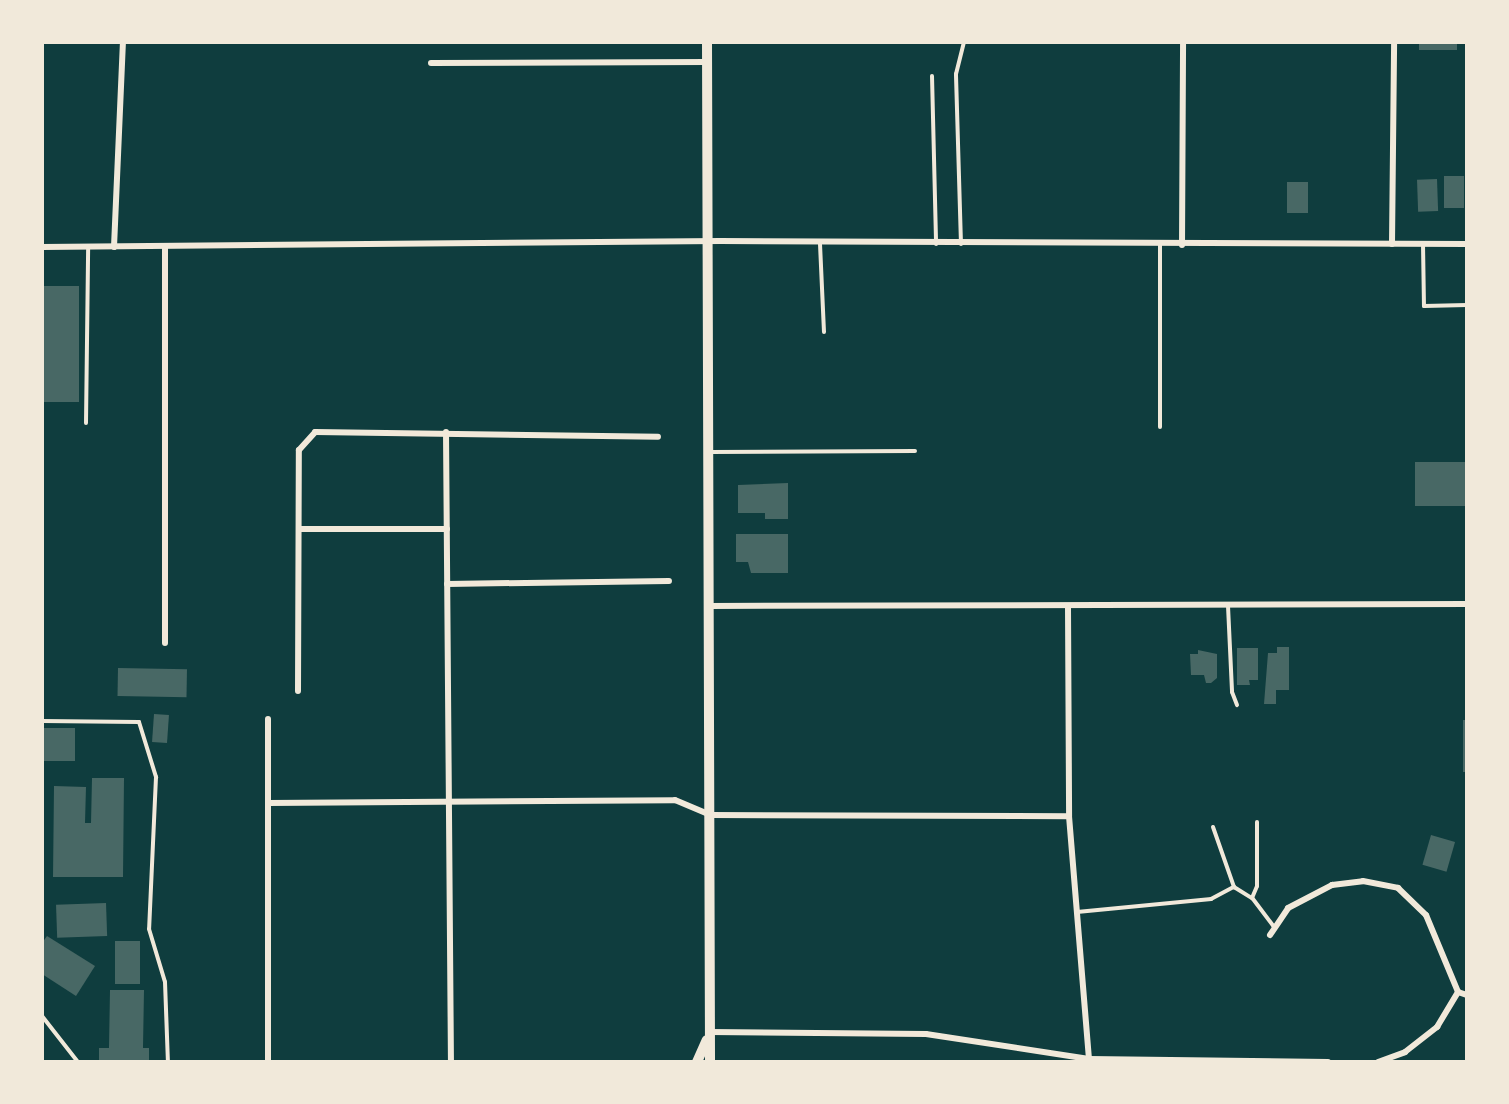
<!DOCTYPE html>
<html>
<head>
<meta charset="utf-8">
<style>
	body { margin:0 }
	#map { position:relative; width:1509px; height:1104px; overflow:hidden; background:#0f3d3e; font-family:"Sofia Sans Condensed",sans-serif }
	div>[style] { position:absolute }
	.building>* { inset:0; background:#486865; transform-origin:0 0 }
	.service>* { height:4px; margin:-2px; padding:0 2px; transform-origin:2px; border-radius:2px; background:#f1e9da }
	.minor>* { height:6px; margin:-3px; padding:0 3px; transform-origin:3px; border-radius:3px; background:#f1e9da }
	.secondary>* { height:10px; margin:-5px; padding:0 5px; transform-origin:5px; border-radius:5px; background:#f1e9da }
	span { translate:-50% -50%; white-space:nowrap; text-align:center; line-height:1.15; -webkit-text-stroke:4.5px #f1e9da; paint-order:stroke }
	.frame { position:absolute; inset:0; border:44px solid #f1e9da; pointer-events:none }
</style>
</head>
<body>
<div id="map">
	<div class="building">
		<i style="left:1419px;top:42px;width:38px;height:8px"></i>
		<i style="left:1444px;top:176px;width:20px;height:32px"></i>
		<i style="left:1437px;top:179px;width:32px;height:20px;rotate:88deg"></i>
		<i style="left:1287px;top:182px;width:21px;height:31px"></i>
		<i style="left:42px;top:286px;width:37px;height:116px"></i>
		<i style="left:1415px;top:462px;width:52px;height:44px"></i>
		<i style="clip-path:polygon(788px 483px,788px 519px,765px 519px,765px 513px,738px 513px,738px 485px)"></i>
		<i style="clip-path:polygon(736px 534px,788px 534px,788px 573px,751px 573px,748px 562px,736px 562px)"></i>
		<i style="clip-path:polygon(1277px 647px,1289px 647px,1289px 690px,1276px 690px,1276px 704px,1264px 704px,1268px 653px,1277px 653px)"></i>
		<i style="clip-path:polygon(1237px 648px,1258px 648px,1258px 680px,1249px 680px,1250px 685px,1237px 685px)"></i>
		<i style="clip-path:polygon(1198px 650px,1217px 654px,1217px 678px,1211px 683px,1206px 683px,1204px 675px,1191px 675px,1190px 654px,1198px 654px)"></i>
		<i style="left:118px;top:668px;width:69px;height:28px;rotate:1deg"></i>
		<i style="left:154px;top:714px;width:15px;height:28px;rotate:4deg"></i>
		<i style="left:1463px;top:720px;width:4px;height:52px"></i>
		<i style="left:42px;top:728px;width:33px;height:33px"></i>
		<i style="clip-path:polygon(92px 778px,124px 778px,123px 877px,53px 877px,54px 786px,86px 787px,85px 823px,91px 823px)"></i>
		<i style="left:1431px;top:835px;width:25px;height:31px;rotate:16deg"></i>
		<i style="left:106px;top:903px;width:33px;height:50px;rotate:88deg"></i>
		<i style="clip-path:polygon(47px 936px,95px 966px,76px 996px,42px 974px,42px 943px)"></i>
		<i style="left:115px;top:941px;width:25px;height:43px"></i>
		<i style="clip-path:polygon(110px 990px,144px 990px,143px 1048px,149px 1048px,149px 1062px,99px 1062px,99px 1048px,109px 1048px)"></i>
	</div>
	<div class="service">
		<i style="left:932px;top:76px;width:168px;rotate:88.6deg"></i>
		<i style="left:820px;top:244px;width:88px;rotate:87.4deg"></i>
		<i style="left:961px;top:244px;width:170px;rotate:-91.7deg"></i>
		<i style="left:956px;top:74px;width:33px;rotate:-76deg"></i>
		<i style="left:1423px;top:244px;width:62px;rotate:89.1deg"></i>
		<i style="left:1424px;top:306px;width:43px;rotate:-1.3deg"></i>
		<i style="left:86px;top:423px;width:176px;rotate:-89.3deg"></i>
		<i style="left:1160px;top:427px;width:182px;rotate:-90deg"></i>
		<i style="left:710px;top:452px;width:205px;rotate:-0.3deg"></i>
		<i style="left:1228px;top:606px;width:86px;rotate:87.3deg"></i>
		<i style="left:1232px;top:692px;width:14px;rotate:69deg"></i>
		<i style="left:42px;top:721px;width:97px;rotate:0.6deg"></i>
		<i style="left:139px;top:722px;width:58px;rotate:72.8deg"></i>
		<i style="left:156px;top:777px;width:152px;rotate:92.6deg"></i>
		<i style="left:149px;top:929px;width:55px;rotate:73.2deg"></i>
		<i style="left:165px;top:982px;width:80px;rotate:87.9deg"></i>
		<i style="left:1213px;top:827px;width:64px;rotate:70.7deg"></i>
		<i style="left:1234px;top:887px;width:22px;rotate:32deg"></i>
		<i style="left:1253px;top:899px;width:35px;rotate:53deg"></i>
		<i style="left:1252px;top:898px;width:13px;rotate:-67deg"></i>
		<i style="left:1257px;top:886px;width:64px;rotate:-90deg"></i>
		<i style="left:1077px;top:912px;width:135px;rotate:-5.5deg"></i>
		<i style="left:1211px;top:899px;width:26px;rotate:-28deg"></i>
		<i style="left:42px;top:1016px;width:58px;rotate:52deg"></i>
	</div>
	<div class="minor">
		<i style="left:431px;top:63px;width:276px;rotate:-0.2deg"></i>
		<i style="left:1392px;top:244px;width:202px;rotate:-89.4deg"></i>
		<i style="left:1182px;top:245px;width:203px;rotate:-89.7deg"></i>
		<i style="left:42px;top:247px;width:678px;rotate:-0.51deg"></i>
		<i style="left:720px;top:241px;width:747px;rotate:0.23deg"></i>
		<i style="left:114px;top:247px;width:205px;rotate:-87.5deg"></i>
		<i style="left:165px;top:247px;width:396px;rotate:90deg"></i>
		<i style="left:446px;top:432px;width:630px;rotate:89.55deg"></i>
		<i style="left:299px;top:529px;width:148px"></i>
		<i style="left:447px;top:584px;width:222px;rotate:-0.8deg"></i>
		<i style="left:709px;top:606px;width:758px;rotate:-0.15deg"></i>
		<i style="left:1068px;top:607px;width:209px;rotate:89.7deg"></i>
		<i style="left:1069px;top:816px;width:246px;rotate:85.3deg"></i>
		<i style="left:298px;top:691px;width:241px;rotate:-89.8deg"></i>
		<i style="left:299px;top:450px;width:24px;rotate:-48deg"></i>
		<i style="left:315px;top:432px;width:343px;rotate:0.8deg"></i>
		<i style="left:268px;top:803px;width:407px;rotate:-0.4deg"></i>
		<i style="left:675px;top:800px;width:38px;rotate:23deg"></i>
		<i style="left:710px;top:815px;width:359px;rotate:0.2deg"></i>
		<i style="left:1270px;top:935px;width:32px;rotate:-56deg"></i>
		<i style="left:1288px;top:908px;width:50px;rotate:-27.6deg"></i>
		<i style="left:1332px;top:885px;width:31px;rotate:-7deg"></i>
		<i style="left:1363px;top:881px;width:36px;rotate:11deg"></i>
		<i style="left:1398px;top:888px;width:39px;rotate:44deg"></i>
		<i style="left:1426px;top:915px;width:83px;rotate:67.4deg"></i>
		<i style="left:710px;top:1032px;width:216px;rotate:0.5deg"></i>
		<i style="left:926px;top:1034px;width:165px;rotate:8.7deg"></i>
		<i style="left:1089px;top:1059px;width:239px;rotate:0.7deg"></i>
		<i style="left:268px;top:1062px;width:343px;rotate:-90deg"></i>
		<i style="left:1378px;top:1062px;width:29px;rotate:-20deg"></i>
		<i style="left:1405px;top:1052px;width:41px;rotate:-38deg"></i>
		<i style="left:1437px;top:1027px;width:41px;rotate:-59deg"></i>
		<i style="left:1458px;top:992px;width:9px;rotate:18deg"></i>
	</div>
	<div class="secondary">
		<i style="left:707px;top:42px;width:1020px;rotate:89.83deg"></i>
		<i style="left:697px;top:1062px;width:24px;rotate:-66deg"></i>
	</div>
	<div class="frame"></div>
</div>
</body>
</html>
